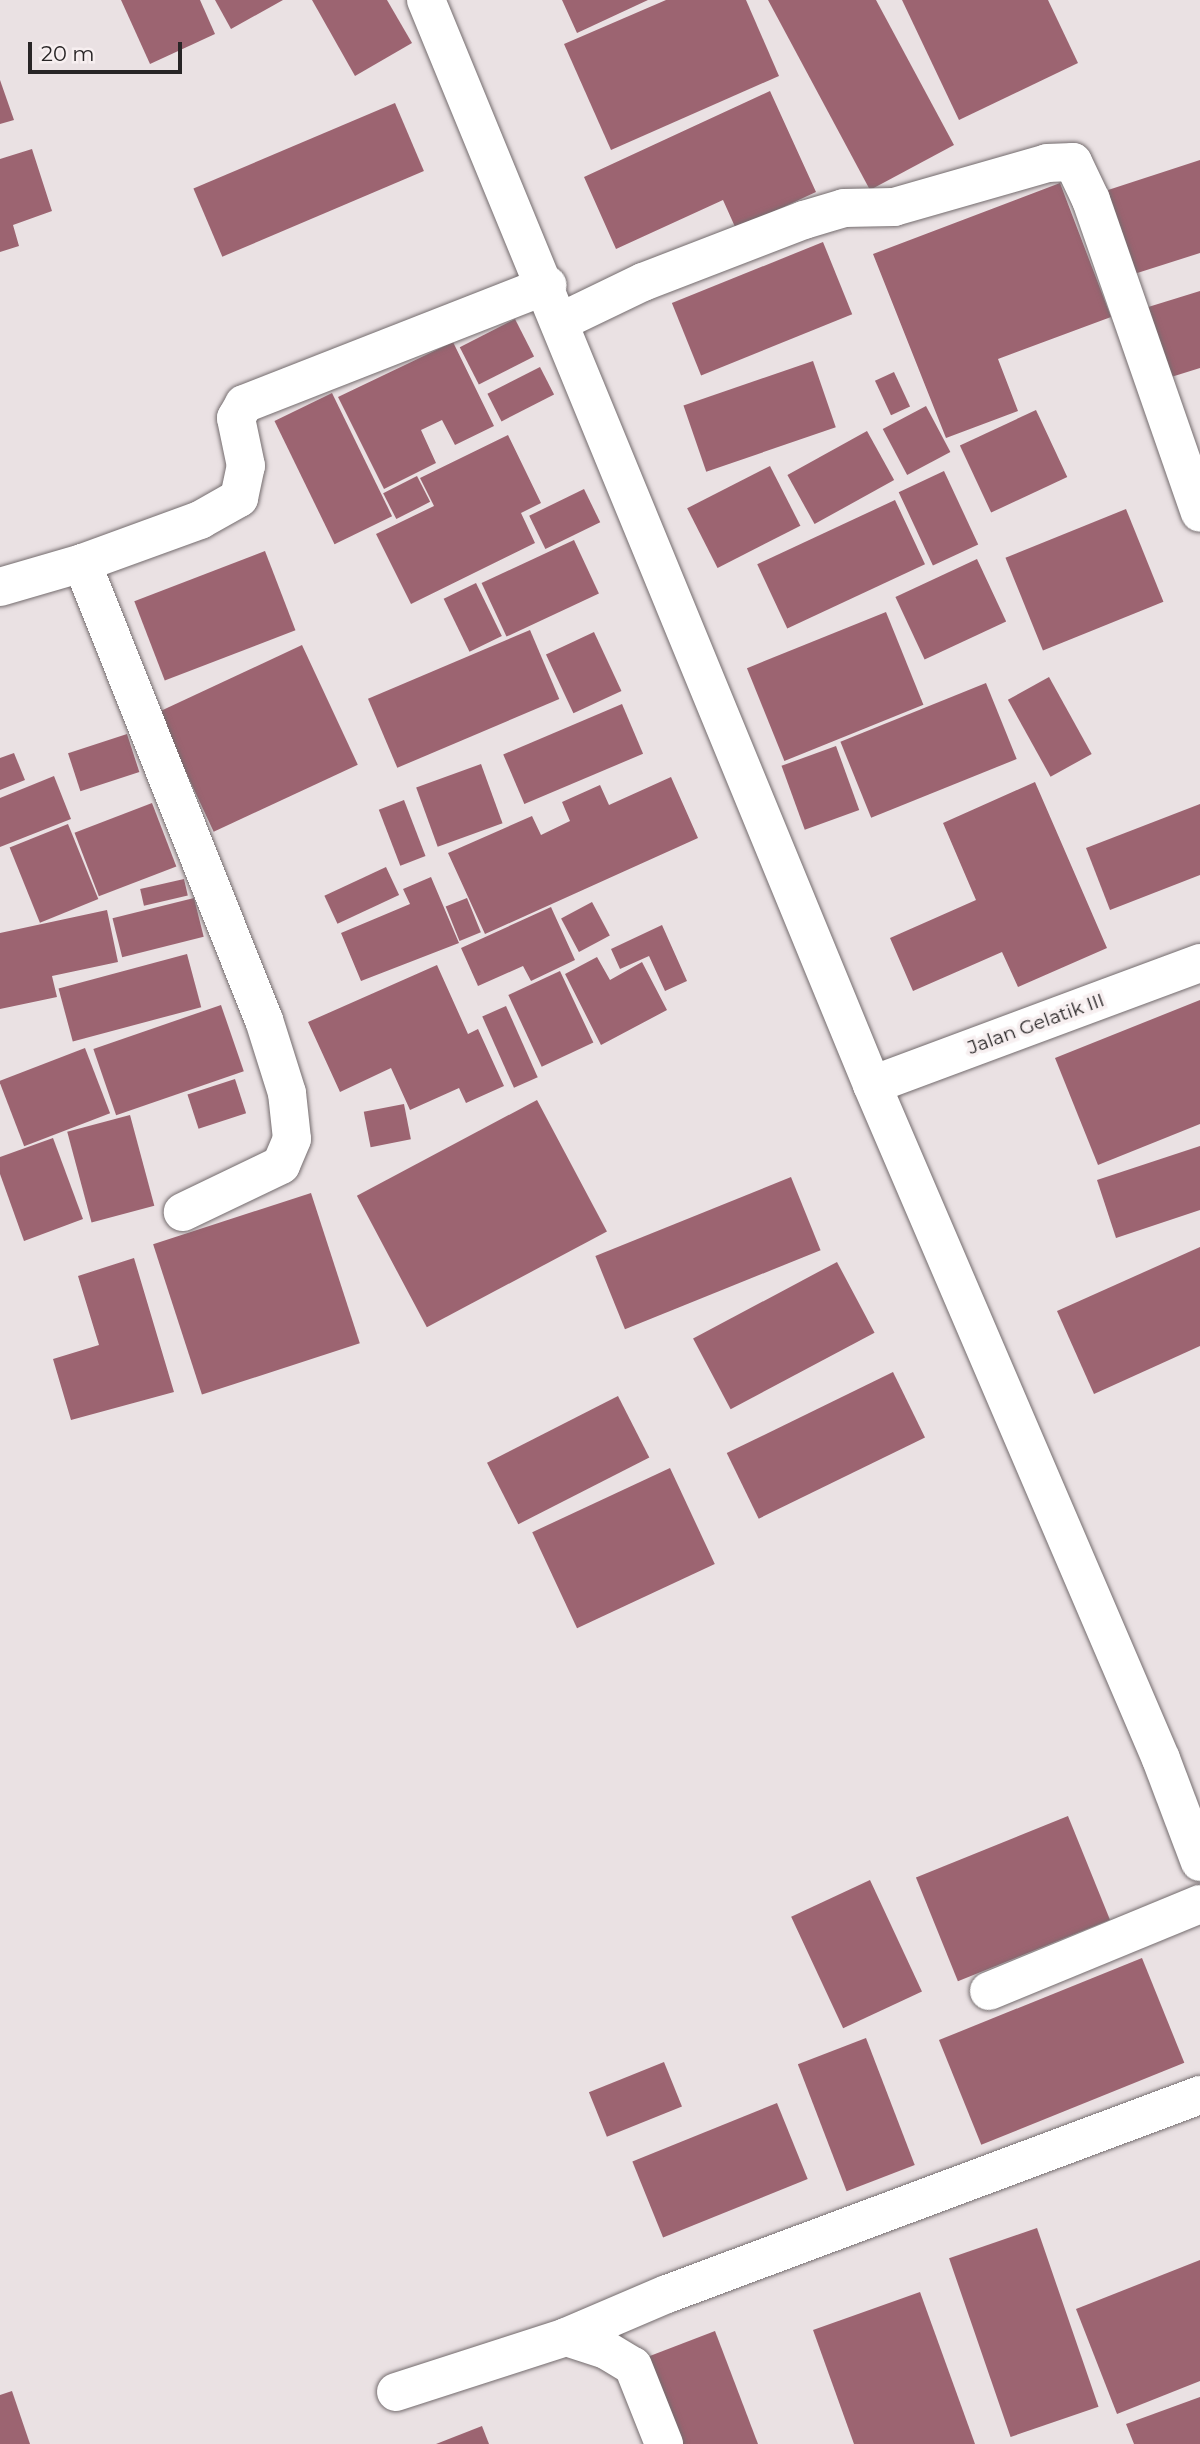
<!DOCTYPE html>
<html>
<head>
<meta charset="utf-8">
<style>
	body { margin:0 }
	#map { position:relative; width:1200px; height:2444px; overflow:hidden; background:#eae1e3; font-family:Montserrat,sans-serif }
	div>[style] { position:absolute }
	.building>* { inset:0; background:#9c6471; transform-origin:0 0 }
	.roads { filter:drop-shadow(0 0 2px #746c6e) drop-shadow(0 0 2px #746c6e) }
	.minor>* { height:38px; margin:-19px; padding:0 19px; transform-origin:19px; border-radius:19px; background:#fff }
	span { translate:-50% -50%; white-space:nowrap; text-align:center; line-height:1.15; -webkit-text-stroke:7px #f7eff0; paint-order:stroke }
	.street-label { font-size:19px; color:#282526 }
	.scale { position:absolute; left:28px; top:42px; width:154px; height:32px; box-sizing:border-box; border:4px solid #282526; border-top:0; padding-left:9px; font-size:21px; line-height:24px; white-space:nowrap; color:#282526; -webkit-text-stroke:5px #f7eff0; paint-order:stroke }
</style>
</head>
<body>
<div id="map">
	<div class="building">
		<i style="clip-path:polygon(121px 0,200px 0,215px 34px,150px 64px)"></i>
		<i style="clip-path:polygon(215px 0,283px 0,231px 29px)"></i>
		<i style="clip-path:polygon(312px 0,387px 0,412px 43px,355px 76px)"></i>
		<i style="clip-path:polygon(562px 0,648px 0,577px 33px)"></i>
		<i style="clip-path:polygon(666px 0,746px 0,779px 76px,611px 150px,564px 44px)"></i>
		<i style="clip-path:polygon(768px 0,876px 0,954px 145px,870px 190px)"></i>
		<i style="clip-path:polygon(902px 0,1048px 0,1078px 63px,959px 120px)"></i>
		<i style="clip-path:polygon(0 80px,14px 120px,0 124px)"></i>
		<i style="clip-path:polygon(770px 91px,816px 192px,736px 229px,723px 200px,616px 249px,584px 177px)"></i>
		<i style="left:395px;top:103px;width:74px;height:219px;rotate:67deg"></i>
		<i style="clip-path:polygon(32px 149px,52px 211px,13px 225px,19px 246px,0 252px,0 159px)"></i>
		<i style="clip-path:polygon(1200px 160px,1200px 253px,1131px 275px,1105px 191px)"></i>
		<i style="clip-path:polygon(1060px 183px,1111px 317px,998px 359px,1018px 411px,946px 438px,873px 254px)"></i>
		<i style="left:823px;top:242px;width:78px;height:163px;rotate:68deg"></i>
		<i style="clip-path:polygon(1200px 291px,1200px 368px,1168px 378px,1145px 308px)"></i>
		<i style="left:515px;top:319px;width:42px;height:62px;rotate:63deg"></i>
		<i style="clip-path:polygon(453px 342px,494px 426px,455px 445px,442px 420px,421px 430px,436px 463px,384px 489px,338px 397px)"></i>
		<i style="left:813px;top:361px;width:70px;height:137px;rotate:71deg"></i>
		<i style="left:540px;top:367px;width:31px;height:59px;rotate:63deg"></i>
		<i style="left:894px;top:372px;width:38px;height:21px;rotate:65deg"></i>
		<i style="left:332px;top:393px;width:137px;height:64px;rotate:64deg"></i>
		<i style="left:926px;top:406px;width:52px;height:49px;rotate:62deg"></i>
		<i style="left:1036px;top:410px;width:74px;height:84px;rotate:65deg"></i>
		<i style="left:867px;top:431px;width:56px;height:91px;rotate:61deg"></i>
		<i style="clip-path:polygon(508px 435px,541px 503px,521px 513px,535px 543px,411px 604px,376px 534px,434px 506px,420px 478px)"></i>
		<i style="left:770px;top:466px;width:67px;height:93px;rotate:63deg"></i>
		<i style="left:944px;top:471px;width:81px;height:50px;rotate:65deg"></i>
		<i style="left:417px;top:476px;width:29px;height:38px;rotate:63deg"></i>
		<i style="left:584px;top:489px;width:37px;height:61px;rotate:64deg"></i>
		<i style="left:895px;top:500px;width:71px;height:152px;rotate:65deg"></i>
		<i style="left:1126px;top:509px;width:100px;height:130px;rotate:68deg"></i>
		<i style="left:574px;top:540px;width:59px;height:102px;rotate:65deg"></i>
		<i style="left:265px;top:551px;width:85px;height:140px;rotate:69deg"></i>
		<i style="left:977px;top:559px;width:69px;height:90px;rotate:65deg"></i>
		<i style="left:476px;top:583px;width:59px;height:36px;rotate:64deg"></i>
		<i style="left:886px;top:612px;width:100px;height:150px;rotate:68deg"></i>
		<i style="left:530px;top:630px;width:75px;height:176px;rotate:67deg"></i>
		<i style="left:594px;top:632px;width:65px;height:53px;rotate:65deg"></i>
		<i style="left:302px;top:645px;width:132px;height:159px;rotate:65deg"></i>
		<i style="left:1049px;top:677px;width:88px;height:47px;rotate:61deg"></i>
		<i style="left:986px;top:683px;width:82px;height:157px;rotate:68deg"></i>
		<i style="left:622px;top:704px;width:54px;height:129px;rotate:67deg"></i>
		<i style="left:127px;top:734px;width:40px;height:62px;rotate:72deg"></i>
		<i style="left:836px;top:746px;width:68px;height:58px;rotate:70deg"></i>
		<i style="clip-path:polygon(14px 753px,25px 780px,0 790px,0 758px)"></i>
		<i style="left:481px;top:764px;width:63px;height:69px;rotate:70deg"></i>
		<i style="clip-path:polygon(54px 776px,71px 819px,0 847px,0 798px)"></i>
		<i style="clip-path:polygon(671px 777px,698px 838px,485px 934px,448px 853px,532px 816px,541px 835px,570px 821px,562px 802px,600px 785px,609px 805px)"></i>
		<i style="clip-path:polygon(1035px 782px,1107px 948px,1018px 987px,1002px 952px,913px 991px,890px 938px,976px 900px,943px 823px)"></i>
		<i style="left:404px;top:800px;width:60px;height:27px;rotate:69deg"></i>
		<i style="left:152px;top:803px;width:68px;height:83px;rotate:69deg"></i>
		<i style="clip-path:polygon(1200px 804px,1200px 875px,1110px 910px,1086px 848px)"></i>
		<i style="left:68px;top:824px;width:81px;height:63px;rotate:68deg"></i>
		<i style="left:386px;top:867px;width:31px;height:68px;rotate:65deg"></i>
		<i style="clip-path:polygon(431px 877px,459px 943px,361px 981px,341px 933px,410px 904px,403px 889px)"></i>
		<i style="left:184px;top:879px;width:17px;height:45px;rotate:77deg"></i>
		<i style="left:194px;top:898px;width:40px;height:84px;rotate:76deg"></i>
		<i style="left:467px;top:898px;width:37px;height:23px;rotate:68deg"></i>
		<i style="left:592px;top:902px;width:38px;height:35px;rotate:62deg"></i>
		<i style="clip-path:polygon(551px 907px,575px 960px,531px 981px,523px 966px,478px 986px,461px 948px)"></i>
		<i style="clip-path:polygon(107px 910px,118px 962px,52px 976px,57px 997px,0 1009px,0 933px)"></i>
		<i style="clip-path:polygon(662px 925px,687px 981px,665px 991px,649px 956px,620px 969px,611px 949px)"></i>
		<i style="left:187px;top:954px;width:55px;height:133px;rotate:75deg"></i>
		<i style="clip-path:polygon(597px 957px,610px 980px,642px 962px,667px 1010px,601px 1045px,565px 974px)"></i>
		<i style="clip-path:polygon(437px 965px,468px 1034px,478px 1029px,504px 1086px,466px 1103px,459px 1088px,410px 1110px,391px 1068px,340px 1092px,308px 1022px)"></i>
		<i style="left:560px;top:971px;width:79px;height:57px;rotate:65deg"></i>
		<i style="clip-path:polygon(1200px 1000px,1200px 1124px,1098px 1165px,1055px 1058px)"></i>
		<i style="left:221px;top:1005px;width:70px;height:135px;rotate:71deg"></i>
		<i style="left:506px;top:1006px;width:78px;height:26px;rotate:66deg"></i>
		<i style="left:85px;top:1048px;width:70px;height:92px;rotate:69deg"></i>
		<i style="left:235px;top:1079px;width:36px;height:50px;rotate:72deg"></i>
		<i style="left:537px;top:1100px;width:149px;height:204px;rotate:62deg"></i>
		<i style="left:404px;top:1104px;width:36px;height:41px;rotate:79deg"></i>
		<i style="left:130px;top:1115px;width:94px;height:65px;rotate:75deg"></i>
		<i style="clip-path:polygon(53px 1138px,83px 1219px,24px 1241px,0 1174px,0 1157px)"></i>
		<i style="clip-path:polygon(1200px 1146px,1200px 1210px,1116px 1238px,1097px 1180px)"></i>
		<i style="left:791px;top:1177px;width:79px;height:211px;rotate:68deg"></i>
		<i style="left:311px;top:1193px;width:158px;height:166px;rotate:72deg"></i>
		<i style="clip-path:polygon(1200px 1247px,1200px 1346px,1094px 1394px,1057px 1311px)"></i>
		<i style="clip-path:polygon(134px 1258px,174px 1392px,71px 1420px,53px 1359px,99px 1345px,78px 1276px)"></i>
		<i style="left:837px;top:1262px;width:80px;height:163px;rotate:62deg"></i>
		<i style="left:893px;top:1372px;width:73px;height:185px;rotate:64deg"></i>
		<i style="left:618px;top:1396px;width:69px;height:147px;rotate:63deg"></i>
		<i style="left:670px;top:1468px;width:106px;height:152px;rotate:65deg"></i>
		<i style="left:1068px;top:1816px;width:112px;height:164px;rotate:68deg"></i>
		<i style="left:870px;top:1880px;width:123px;height:87px;rotate:65deg"></i>
		<i style="left:1142px;top:1958px;width:113px;height:219px;rotate:68deg"></i>
		<i style="left:866px;top:2038px;width:136px;height:73px;rotate:69deg"></i>
		<i style="left:664px;top:2062px;width:48px;height:81px;rotate:68deg"></i>
		<i style="left:777px;top:2103px;width:82px;height:156px;rotate:68deg"></i>
		<i style="left:1037px;top:2228px;width:189px;height:93px;rotate:71deg"></i>
		<i style="clip-path:polygon(1200px 2260px,1200px 2381px,1117px 2414px,1076px 2309px)"></i>
		<i style="clip-path:polygon(920px 2292px,975px 2444px,854px 2444px,813px 2330px)"></i>
		<i style="clip-path:polygon(715px 2331px,758px 2444px,674px 2444px,642px 2359px)"></i>
		<i style="clip-path:polygon(12px 2391px,30px 2444px,0 2444px,0 2395px)"></i>
		<i style="clip-path:polygon(1200px 2397px,1200px 2444px,1134px 2444px,1126px 2424px)"></i>
		<i style="clip-path:polygon(482px 2426px,489px 2444px,436px 2444px)"></i>
	</div>
	<div class="roads">
		<div class="minor">
			<i style="left:426px;top:0;width:1173px;rotate:67.65deg"></i>
			<i style="left:872px;top:1085px;width:733px;rotate:66.79deg"></i>
			<i style="left:1161px;top:1759px;width:110px;rotate:69.3deg"></i>
			<i style="left:562px;top:321px;width:90px;rotate:-25.7deg"></i>
			<i style="left:643px;top:282px;width:173px;rotate:-21.1deg"></i>
			<i style="left:804px;top:220px;width:42px;rotate:-16.7deg"></i>
			<i style="left:844px;top:208px;width:50px;rotate:-1.1deg"></i>
			<i style="left:894px;top:207px;width:159px;rotate:-16deg"></i>
			<i style="left:1047px;top:163px;width:26px;rotate:-2deg"></i>
			<i style="left:1073px;top:162px;width:42px;rotate:64.7deg"></i>
			<i style="left:1091px;top:200px;width:331px;rotate:70.8deg"></i>
			<i style="left:82px;top:563px;width:492px;rotate:68.3deg"></i>
			<i style="left:264px;top:1020px;width:77px;rotate:72.5deg"></i>
			<i style="left:287px;top:1093px;width:46px;rotate:83.8deg"></i>
			<i style="left:292px;top:1139px;width:28px;rotate:113deg"></i>
			<i style="left:281px;top:1165px;width:109px;rotate:154.4deg"></i>
			<i style="left:0;top:587px;width:85px;rotate:-16.3deg"></i>
			<i style="left:82px;top:563px;width:126px;rotate:-20deg"></i>
			<i style="left:200px;top:520px;width:45px;rotate:-29.4deg"></i>
			<i style="left:239px;top:498px;width:33px;rotate:-78deg"></i>
			<i style="left:246px;top:466px;width:49px;rotate:-101.8deg"></i>
			<i style="left:236px;top:418px;width:16px;rotate:-60deg"></i>
			<i style="left:244px;top:404px;width:326px;rotate:-21.4deg"></i>
			<i style="left:872px;top:1085px;width:350px;rotate:-20.4deg"></i>
			<i style="left:989px;top:1991px;width:228px;rotate:-22.4deg"></i>
			<i style="left:566px;top:2337px;width:42px;rotate:18deg"></i>
			<i style="left:606px;top:2350px;width:31px;rotate:31deg"></i>
			<i style="left:633px;top:2366px;width:84px;rotate:68.3deg"></i>
			<i style="left:396px;top:2392px;width:179px;rotate:-17.9deg"></i>
			<i style="left:566px;top:2337px;width:110px;rotate:-23.1deg"></i>
			<i style="left:667px;top:2294px;width:569px;rotate:-20.47deg"></i>
		</div>
	</div>
	<div class="street-label">
		<span style="left:1036px;top:1024px;rotate:-20deg">Jalan Gelatik III</span>
	</div>
	<div class="scale">20 m</div>
</div>
</body>
</html>
